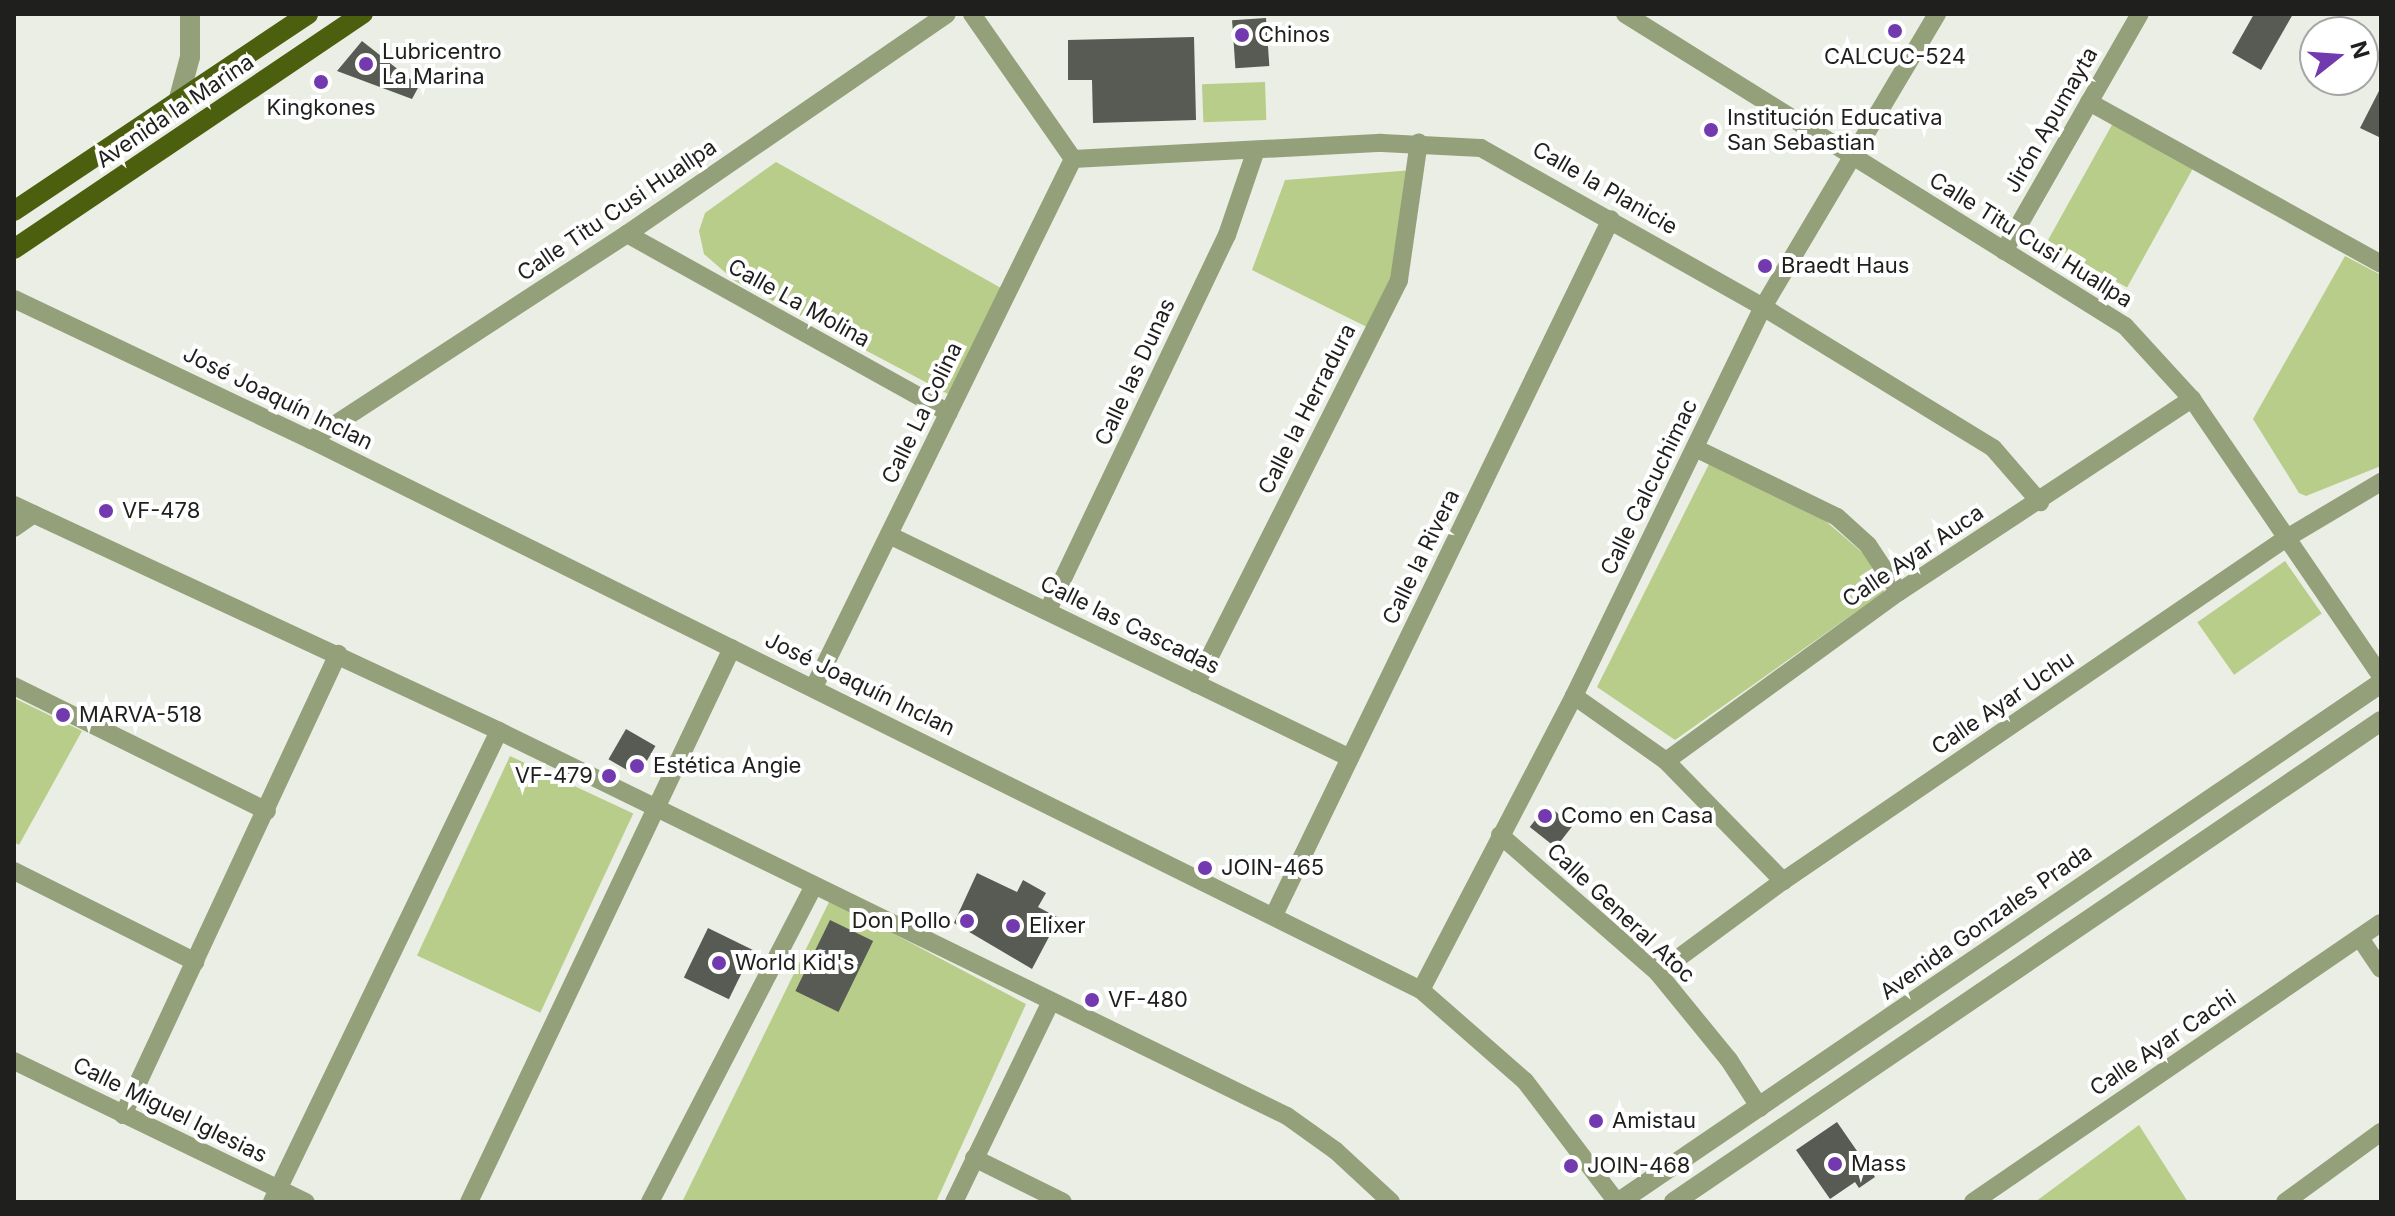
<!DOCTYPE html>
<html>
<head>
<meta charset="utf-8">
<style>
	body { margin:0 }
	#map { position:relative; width:2395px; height:1216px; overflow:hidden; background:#eaeee5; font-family:Inter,sans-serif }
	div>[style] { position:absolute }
	.green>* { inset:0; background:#b8cd8a; transform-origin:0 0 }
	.building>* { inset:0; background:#585b53; transform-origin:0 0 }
	.minor>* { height:18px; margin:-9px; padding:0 9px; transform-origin:9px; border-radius:9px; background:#93a07a }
	.tertiary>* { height:20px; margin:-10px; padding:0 10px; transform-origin:10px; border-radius:10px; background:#93a07a }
	.primary>* { height:20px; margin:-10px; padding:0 10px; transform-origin:10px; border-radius:10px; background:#4c5f0e }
	.dots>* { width:22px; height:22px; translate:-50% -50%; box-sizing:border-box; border:4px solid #fff; border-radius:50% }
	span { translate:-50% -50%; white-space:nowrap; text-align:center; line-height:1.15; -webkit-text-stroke:8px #fff; paint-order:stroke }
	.poi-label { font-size:22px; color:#1f201d }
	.left { translate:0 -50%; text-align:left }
	.right { translate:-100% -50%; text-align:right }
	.street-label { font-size:22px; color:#1f201d }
	.frame { position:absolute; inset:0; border:16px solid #1f201d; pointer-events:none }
	.north { position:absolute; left:2299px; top:16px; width:80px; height:80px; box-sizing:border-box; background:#fff; border:2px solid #a5a6a5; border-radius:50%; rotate:73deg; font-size:22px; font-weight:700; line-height:32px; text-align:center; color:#1f201d }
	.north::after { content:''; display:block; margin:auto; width:28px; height:36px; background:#7339af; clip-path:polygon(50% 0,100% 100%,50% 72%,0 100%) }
</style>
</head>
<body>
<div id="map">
	<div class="green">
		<i style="left:1265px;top:82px;width:38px;height:63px;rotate:88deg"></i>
		<i style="left:2113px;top:123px;width:92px;height:137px;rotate:29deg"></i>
		<i style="clip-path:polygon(776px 162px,1001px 288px,948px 394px,735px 281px,704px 254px,699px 231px,705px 213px)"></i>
		<i style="clip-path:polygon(1413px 170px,1413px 232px,1375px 331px,1252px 270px,1285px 180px)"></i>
		<i style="clip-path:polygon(2345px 256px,2381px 275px,2381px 466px,2306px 496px,2299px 493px,2253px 419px)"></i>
		<i style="clip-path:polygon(1709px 464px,1814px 511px,1878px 566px,1884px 592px,1675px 740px,1597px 687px)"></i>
		<i style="left:2285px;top:561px;width:64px;height:107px;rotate:55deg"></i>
		<i style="clip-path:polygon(14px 698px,82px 731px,19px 845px,14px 842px)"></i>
		<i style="left:510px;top:756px;width:136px;height:220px;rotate:25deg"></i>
		<i style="clip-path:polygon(830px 900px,1026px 1004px,936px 1202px,682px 1202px)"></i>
		<i style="clip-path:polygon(2139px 1125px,2188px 1202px,2035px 1202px)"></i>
	</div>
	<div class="building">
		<i style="clip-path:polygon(2254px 14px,2293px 14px,2261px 70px,2232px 53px)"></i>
		<i style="left:1266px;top:18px;width:48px;height:34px;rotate:86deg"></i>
		<i style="clip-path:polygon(1194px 37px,1196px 120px,1093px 123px,1092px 80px,1068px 80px,1068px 40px)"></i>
		<i style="clip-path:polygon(362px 41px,419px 86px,412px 99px,337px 71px)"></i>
		<i style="clip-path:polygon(2381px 87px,2381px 138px,2360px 128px)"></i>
		<i style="left:626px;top:729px;width:34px;height:35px;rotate:30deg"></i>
		<i style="left:1547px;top:805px;width:33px;height:28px;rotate:38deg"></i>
		<i style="clip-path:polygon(977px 873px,1017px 892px,1023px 880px,1046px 893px,1038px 907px,1059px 918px,1032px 969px,954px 923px)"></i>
		<i style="left:830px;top:920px;width:48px;height:79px;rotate:26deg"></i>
		<i style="left:708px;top:928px;width:50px;height:55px;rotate:26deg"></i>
		<i style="clip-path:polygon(1837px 1122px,1875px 1177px,1859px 1188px,1855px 1182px,1830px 1199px,1796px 1150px)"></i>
	</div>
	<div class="minor">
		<i style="left:972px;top:14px;width:177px;rotate:55.1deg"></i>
		<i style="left:1625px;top:14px;width:589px;rotate:31.96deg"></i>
		<i style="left:2125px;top:326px;width:99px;rotate:47.5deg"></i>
		<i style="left:2192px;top:399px;width:335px;rotate:55.7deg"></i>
		<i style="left:2089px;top:102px;width:334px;rotate:29deg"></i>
		<i style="left:1073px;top:159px;width:309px;rotate:-3deg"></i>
		<i style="left:1382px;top:143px;width:99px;rotate:2.9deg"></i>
		<i style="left:1481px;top:148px;width:324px;rotate:29.4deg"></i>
		<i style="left:1763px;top:307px;width:270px;rotate:31.5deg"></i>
		<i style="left:1993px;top:448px;width:72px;rotate:49deg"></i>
		<i style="left:627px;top:234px;width:368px;rotate:29.1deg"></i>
		<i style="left:2004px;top:251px;width:273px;rotate:-60.2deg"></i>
		<i style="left:14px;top:299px;width:329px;rotate:25.4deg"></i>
		<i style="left:311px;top:440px;width:1239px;rotate:26.36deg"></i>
		<i style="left:1421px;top:990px;width:138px;rotate:41.2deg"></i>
		<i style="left:1525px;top:1081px;width:152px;rotate:52.8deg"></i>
		<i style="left:311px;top:440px;width:377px;rotate:-33.1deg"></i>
		<i style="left:627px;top:234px;width:388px;rotate:-34.5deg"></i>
		<i style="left:1695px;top:448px;width:158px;rotate:25.9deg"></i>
		<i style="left:1837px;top:517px;width:42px;rotate:42.1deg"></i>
		<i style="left:1868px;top:545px;width:56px;rotate:56.6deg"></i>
		<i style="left:14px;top:505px;width:535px;rotate:24.98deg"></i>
		<i style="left:499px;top:731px;width:877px;rotate:26.04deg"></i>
		<i style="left:1287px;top:1116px;width:60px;rotate:35.5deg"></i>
		<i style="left:1336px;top:1151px;width:75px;rotate:42.8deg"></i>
		<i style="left:14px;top:528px;width:24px;rotate:-35deg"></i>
		<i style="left:889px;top:535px;width:512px;rotate:25.81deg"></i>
		<i style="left:1048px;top:610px;width:416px;rotate:-64.5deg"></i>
		<i style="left:1227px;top:235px;width:90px;rotate:-71.2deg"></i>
		<i style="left:1196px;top:684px;width:452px;rotate:-63.3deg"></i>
		<i style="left:1399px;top:280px;width:139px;rotate:-81.8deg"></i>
		<i style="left:14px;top:686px;width:282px;rotate:26.3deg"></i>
		<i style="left:814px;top:687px;width:588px;rotate:-63.87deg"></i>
		<i style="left:1574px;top:696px;width:113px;rotate:35.2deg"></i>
		<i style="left:1666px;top:761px;width:168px;rotate:45.7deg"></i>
		<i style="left:1666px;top:761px;width:288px;rotate:-36deg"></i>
		<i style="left:1899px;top:592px;width:351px;rotate:-33.4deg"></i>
		<i style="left:1500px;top:835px;width:210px;rotate:41.1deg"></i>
		<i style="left:1658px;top:973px;width:112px;rotate:50.8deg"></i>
		<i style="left:1729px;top:1060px;width:57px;rotate:57.1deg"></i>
		<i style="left:14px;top:871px;width:203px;rotate:26.6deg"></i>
		<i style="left:1274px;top:915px;width:773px;rotate:-64.16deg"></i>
		<i style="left:2360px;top:938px;width:37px;rotate:56deg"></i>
		<i style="left:1658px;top:973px;width:155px;rotate:-36.4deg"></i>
		<i style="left:1783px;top:881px;width:607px;rotate:-34.27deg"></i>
		<i style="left:2285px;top:539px;width:112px;rotate:-30.7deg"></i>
		<i style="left:1421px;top:990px;width:331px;rotate:-62.5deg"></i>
		<i style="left:1574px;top:696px;width:432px;rotate:-64.1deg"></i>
		<i style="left:1763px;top:307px;width:341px;rotate:-59.3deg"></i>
		<i style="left:14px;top:1061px;width:324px;rotate:25.8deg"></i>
		<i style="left:123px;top:1115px;width:509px;rotate:-65deg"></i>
		<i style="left:974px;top:1158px;width:99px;rotate:26.3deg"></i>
		<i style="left:272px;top:1202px;width:523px;rotate:-64.27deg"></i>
		<i style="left:469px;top:1202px;width:613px;rotate:-64.6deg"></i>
		<i style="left:650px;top:1202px;width:354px;rotate:-62.6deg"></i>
		<i style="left:954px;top:1202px;width:221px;rotate:-64.2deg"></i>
		<i style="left:1973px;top:1202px;width:494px;rotate:-34.4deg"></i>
		<i style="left:2285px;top:1202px;width:119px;rotate:-36.1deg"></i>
	</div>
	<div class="tertiary">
		<i style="left:178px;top:102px;width:47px;rotate:-75.1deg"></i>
		<i style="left:190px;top:57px;width:43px;rotate:-90deg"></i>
		<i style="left:1619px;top:1202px;width:922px;rotate:-34.26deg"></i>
		<i style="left:1674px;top:1202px;width:855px;rotate:-34.23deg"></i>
	</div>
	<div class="primary">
		<i style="left:14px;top:211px;width:354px;rotate:-33.8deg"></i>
		<i style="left:14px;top:249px;width:421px;rotate:-34deg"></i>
	</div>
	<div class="dots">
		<i style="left:1895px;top:31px;background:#7339af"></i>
		<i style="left:1242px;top:35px;background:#7339af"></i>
		<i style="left:366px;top:64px;background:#7339af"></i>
		<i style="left:321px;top:82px;background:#7339af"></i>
		<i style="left:1711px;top:130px;background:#7339af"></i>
		<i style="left:1765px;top:266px;background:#7339af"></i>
		<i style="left:106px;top:511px;background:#7339af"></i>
		<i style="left:63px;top:715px;background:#7339af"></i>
		<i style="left:637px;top:766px;background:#7339af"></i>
		<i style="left:609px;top:776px;background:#7339af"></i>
		<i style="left:1545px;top:816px;background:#7339af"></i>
		<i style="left:1205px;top:868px;background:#7339af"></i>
		<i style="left:967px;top:921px;background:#7339af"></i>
		<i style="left:1013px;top:926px;background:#7339af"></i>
		<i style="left:719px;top:963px;background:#7339af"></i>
		<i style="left:1092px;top:1000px;background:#7339af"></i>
		<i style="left:1596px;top:1121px;background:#7339af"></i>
		<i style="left:1835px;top:1164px;background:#7339af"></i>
		<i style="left:1571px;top:1166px;background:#7339af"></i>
	</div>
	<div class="poi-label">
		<span class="left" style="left:1258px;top:35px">Chinos</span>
		<span class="left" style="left:382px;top:64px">Lubricentro<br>La Marina</span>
		<span style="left:1895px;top:57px">CALCUC-524</span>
		<span style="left:321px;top:108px">Kingkones</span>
		<span class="left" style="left:1727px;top:130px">Institución Educativa<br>San Sebastian</span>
		<span class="left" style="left:1781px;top:266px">Braedt Haus</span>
		<span class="left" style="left:122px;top:511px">VF-478</span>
		<span class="left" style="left:79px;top:715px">MARVA-518</span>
		<span class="left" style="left:653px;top:766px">Estética Angie</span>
		<span class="right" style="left:593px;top:776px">VF-479</span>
		<span class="left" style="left:1561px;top:816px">Como en Casa</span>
		<span class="left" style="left:1221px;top:868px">JOIN-465</span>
		<span class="right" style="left:951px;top:921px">Don Pollo</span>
		<span class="left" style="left:1029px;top:926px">Elixer</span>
		<span class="left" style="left:735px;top:963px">World Kid's</span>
		<span class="left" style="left:1108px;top:1000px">VF-480</span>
		<span class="left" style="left:1612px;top:1121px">Amistau</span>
		<span class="left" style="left:1851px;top:1164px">Mass</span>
		<span class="left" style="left:1587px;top:1166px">JOIN-468</span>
	</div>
	<div class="street-label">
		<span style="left:175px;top:111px;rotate:-34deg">Avenida la Marina</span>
		<span style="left:2051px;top:120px;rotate:-60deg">Jirón Apumayta</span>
		<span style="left:1605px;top:188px;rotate:30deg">Calle la Planicie</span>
		<span style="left:617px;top:210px;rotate:-34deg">Calle Titu Cusi Huallpa</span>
		<span style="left:2031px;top:240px;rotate:32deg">Calle Titu Cusi Huallpa</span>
		<span style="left:799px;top:303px;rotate:29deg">Calle La Molina</span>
		<span style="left:1135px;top:372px;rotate:-65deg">Calle las Dunas</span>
		<span style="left:278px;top:398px;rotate:26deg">José Joaquín Inclan</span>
		<span style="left:1307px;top:409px;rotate:-63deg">Calle la Herradura</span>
		<span style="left:922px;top:413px;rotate:-64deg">Calle La Colina</span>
		<span style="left:1649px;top:487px;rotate:-64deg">Calle Calcuchimac</span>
		<span style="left:1913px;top:556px;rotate:-34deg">Calle Ayar Auca</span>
		<span style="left:1421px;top:557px;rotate:-64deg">Calle la Rivera</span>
		<span style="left:1130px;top:625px;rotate:26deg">Calle las Cascadas</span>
		<span style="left:860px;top:684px;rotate:26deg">José Joaquín Inclan</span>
		<span style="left:2003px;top:703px;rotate:-34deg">Calle Ayar Uchu</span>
		<span style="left:1621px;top:913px;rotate:43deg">Calle General Atoc</span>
		<span style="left:1986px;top:922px;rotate:-35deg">Avenida Gonzales Prada</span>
		<span style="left:2163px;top:1043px;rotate:-34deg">Calle Ayar Cachi</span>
		<span style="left:170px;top:1110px;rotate:26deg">Calle Miguel Iglesias</span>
	</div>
	<div class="frame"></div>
	<div class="north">N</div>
</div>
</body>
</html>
